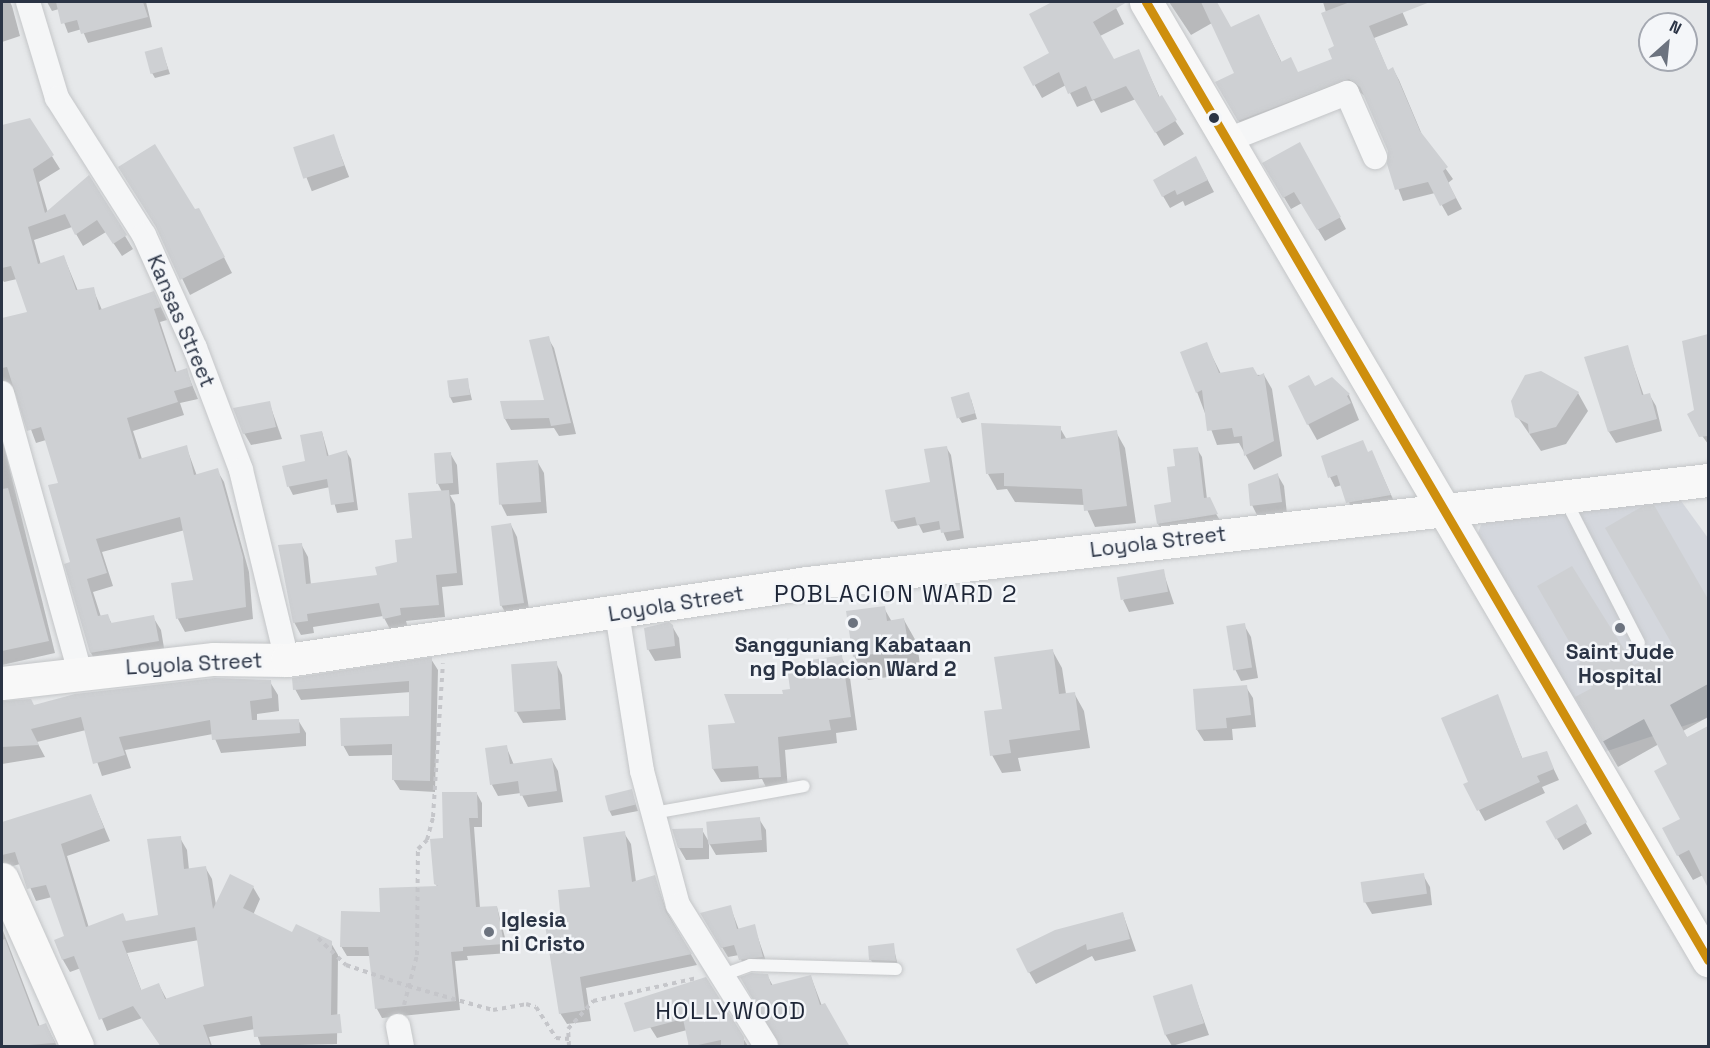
<!DOCTYPE html>
<html>
<head>
<meta charset="utf-8">
<style>
	body { margin:0 }
	#map { position:relative; width:1710px; height:1048px; overflow:hidden; background:#e6e8ea; font-family:"Space Grotesk",sans-serif }
	div>[style] { position:absolute }
	.built>* { inset:0; background:#d4d7dd }
	.shadow>* { inset:0; background:#0003; transform-origin:0 0 }
	.building>* { inset:0; background:#ced0d3; transform-origin:0 0 }
	.path>* { height:4px; margin-top:-2px; transform-origin:0; background:repeating-linear-gradient(90deg,#c5c6ca 0 4.5px,transparent 0 9px) }
	.roads { filter:drop-shadow(0 0 2px #c4c6c8) drop-shadow(0 0 2px #c4c6c8) }
	.lane>* { height:12px; margin:-6px; padding:0 6px; transform-origin:6px; border-radius:6px; background:#f5f6f7 }
	.street>* { height:24px; margin:-12px; padding:0 12px; transform-origin:12px; border-radius:12px; background:#f5f6f7 }
	.secondary>* { height:33px; margin:-16.5px; padding:0 16.5px; transform-origin:16.5px; border-radius:16.5px; background:#f8f8f8 }
	.bus-1>* { height:9px; margin:-4.5px; padding:0 4.5px; transform-origin:4.5px; border-radius:4.5px; background:#ce8f0e }
	.dots>* { width:16px; height:16px; translate:-50% -50%; box-sizing:border-box; border:3px solid #f4f6f9; border-radius:50% }
	span { translate:-50% -50%; white-space:nowrap; text-align:center; line-height:1.15; -webkit-text-stroke:5px #f4f6f9; paint-order:stroke }
	.street-label { font-size:21px; color:#2b3445 }
	.poi-label { font-size:21px; color:#2b3445; font-weight:700 }
	.left { translate:0 -50%; text-align:left }
	.quarter-label { font-size:24px; color:#1d2536; letter-spacing:1.5px }
	.frame { position:absolute; inset:0; border:3px solid #2b3445; pointer-events:none }
	.north { position:absolute; left:1638px; top:12px; width:60px; height:60px; box-sizing:border-box; background:#f4f6f9; border:2px solid #a4a8b1; border-radius:50%; rotate:27deg; font-size:16px; font-weight:700; line-height:24px; text-align:center; color:#2b3445 }
	.north::after { content:''; display:block; margin:auto; width:21px; height:27px; background:#6c737f; clip-path:polygon(50% 0,100% 100%,50% 72%,0 100%) }
</style>
</head>
<body>
<div id="map">
	<div class="built">
		<i style="clip-path:polygon(1679px 498px,1708px 538px,1708px 718px,1601px 753px,1478px 533px,1481px 525px,1487px 518px)"></i>
	</div>
	<div class="shadow">
		<i style="clip-path:polygon(2px 2px,10px 2px,12px 6px,20px 36px,2px 42px)"></i>
		<i style="clip-path:polygon(47px 2px,146px 2px,152px 27px,88px 43px,82px 29px,68px 33px,59px 9px,52px 11px)"></i>
		<i style="clip-path:polygon(1055px 2px,1113px 2px,1124px 24px,1100px 36px,1113px 61px,1138px 50px,1160px 98px,1184px 134px,1164px 146px,1136px 99px,1101px 113px,1094px 100px,1077px 107px,1066px 85px,1042px 98px,1025px 68px,1051px 53px,1031px 14px)"></i>
		<i style="clip-path:polygon(1169px 2px,1215px 2px,1231px 29px,1259px 16px,1282px 63px,1298px 74px,1334px 60px,1336px 47px,1323px 2px,1398px 2px,1408px 25px,1374px 38px,1388px 71px,1393px 69px,1399px 80px,1423px 137px,1453px 179px,1448px 183px,1462px 209px,1448px 216px,1435px 193px,1403px 201px,1389px 164px,1390px 151px,1366px 97px,1357px 90px,1245px 132px,1217px 83px,1236px 74px,1212px 23px,1191px 35px)"></i>
		<i style="clip-path:polygon(161px 48px,170px 74px,155px 78px,152px 73px)"></i>
		<i style="clip-path:polygon(29px 120px,60px 169px,39px 182px,48px 213px,89px 177px,133px 249px,122px 256px,106px 232px,83px 246px,72px 227px,34px 240px,41px 265px,64px 257px,78px 291px,93px 289px,102px 310px,160px 305px,167px 320px,160px 322px,177px 373px,186px 370px,198px 399px,180px 403px,184px 415px,133px 431px,142px 459px,186px 446px,197px 476px,217px 470px,224px 482px,249px 572px,253px 619px,185px 632px,178px 619px,172px 584px,195px 581px,185px 530px,102px 552px,113px 586px,93px 592px,101px 617px,107px 615px,112px 624px,153px 617px,161px 630px,165px 654px,98px 666px,91px 653px,66px 565px,72px 563px,59px 484px,46px 440px,36px 443px,19px 397px,13px 391px,2px 395px,2px 345px,6px 344px,2px 320px,29px 313px,17px 279px,4px 282px,2px 279px,2px 127px)"></i>
		<i style="left:333px;top:135px;width:45px;height:40px;rotate:69deg"></i>
		<i style="clip-path:polygon(1307px 156px,1346px 229px,1325px 241px,1302px 203px,1291px 209px,1264px 164px)"></i>
		<i style="clip-path:polygon(1202px 169px,1214px 192px,1185px 206px,1183px 201px,1170px 208px,1163px 196px)"></i>
		<i style="clip-path:polygon(194px 211px,207px 224px,232px 273px,190px 295px,160px 232px)"></i>
		<i style="clip-path:polygon(1708px 336px,1708px 444px,1693px 423px,1696px 411px,1684px 343px)"></i>
		<i style="clip-path:polygon(548px 338px,554px 348px,576px 434px,559px 436px,554px 428px,511px 430px,505px 419px,546px 401px)"></i>
		<i style="clip-path:polygon(1206px 344px,1221px 374px,1264px 375px,1272px 389px,1282px 456px,1254px 470px,1239px 443px,1217px 445px,1197px 392px)"></i>
		<i style="clip-path:polygon(1627px 347px,1644px 396px,1649px 394px,1656px 406px,1662px 431px,1616px 443px,1609px 432px)"></i>
		<i style="clip-path:polygon(1332px 379px,1349px 395px,1359px 420px,1317px 440px,1308px 424px,1315px 388px)"></i>
		<i style="clip-path:polygon(467px 380px,472px 400px,453px 403px,450px 397px)"></i>
		<i style="clip-path:polygon(1578px 393px,1588px 411px,1566px 444px,1541px 451px,1517px 416px)"></i>
		<i style="clip-path:polygon(971px 399px,977px 419px,962px 423px,959px 418px)"></i>
		<i style="clip-path:polygon(269px 402px,282px 439px,251px 445px,244px 433px)"></i>
		<i style="clip-path:polygon(1060px 428px,1067px 440px,1116px 432px,1125px 448px,1136px 523px,1095px 527px,1085px 505px,1015px 502px,1007px 489px,997px 490px,988px 474px)"></i>
		<i style="clip-path:polygon(322px 432px,329px 457px,346px 451px,351px 459px,358px 510px,337px 513px,330px 487px,293px 495px,289px 487px,284px 467px,307px 462px)"></i>
		<i style="clip-path:polygon(2px 438px,55px 653px,2px 665px)"></i>
		<i style="clip-path:polygon(946px 447px,951px 455px,964px 538px,947px 541px,942px 529px,923px 533px,919px 525px,898px 529px,893px 521px,932px 483px)"></i>
		<i style="clip-path:polygon(1197px 449px,1202px 457px,1207px 499px,1221px 522px,1163px 532px,1158px 524px,1173px 504px,1176px 467px)"></i>
		<i style="clip-path:polygon(1372px 452px,1396px 506px,1353px 512px,1342px 485px,1335px 487px,1330px 477px)"></i>
		<i style="clip-path:polygon(450px 453px,457px 465px,459px 494px,450px 495px,455px 504px,463px 585px,442px 587px,445px 617px,406px 621px,408px 628px,391px 631px,383px 616px,313px 627px,314px 633px,301px 635px,294px 622px,301px 544px,308px 557px,311px 585px,378px 576px,399px 563px,442px 492px,438px 484px)"></i>
		<i style="clip-path:polygon(537px 461px,544px 473px,547px 513px,507px 516px,501px 504px)"></i>
		<i style="clip-path:polygon(1277px 474px,1284px 486px,1287px 514px,1258px 517px,1252px 505px)"></i>
		<i style="clip-path:polygon(1653px 507px,1708px 602px,1708px 717px,1683px 731px,1688px 739px,1708px 728px,1708px 885px,1703px 875px,1693px 880px,1678px 855px,1682px 819px,1669px 765px,1659px 744px,1618px 767px,1577px 697px,1674px 644px)"></i>
		<i style="clip-path:polygon(511px 525px,517px 537px,530px 615px,508px 617px,501px 605px)"></i>
		<i style="clip-path:polygon(1163px 571px,1174px 604px,1129px 612px,1123px 600px)"></i>
		<i style="clip-path:polygon(884px 608px,892px 622px,904px 620px,917px 643px,921px 672px,868px 680px,854px 656px)"></i>
		<i style="clip-path:polygon(1244px 625px,1251px 637px,1258px 678px,1241px 681px,1235px 669px)"></i>
		<i style="clip-path:polygon(672px 626px,679px 638px,681px 658px,655px 661px,648px 649px)"></i>
		<i style="clip-path:polygon(1052px 650px,1062px 668px,1066px 694px,1074px 693px,1084px 711px,1090px 748px,1018px 758px,1021px 771px,1002px 773px,992px 755px,1003px 710px)"></i>
		<i style="clip-path:polygon(841px 657px,849px 670px,857px 730px,836px 733px,837px 743px,785px 750px,788px 790px,768px 791px,762px 779px,721px 782px,713px 769px,737px 724px)"></i>
		<i style="clip-path:polygon(431px 659px,438px 670px,435px 792px,400px 790px,393px 779px,393px 755px,349px 756px,343px 745px,410px 718px,411px 692px,301px 700px,295px 689px)"></i>
		<i style="clip-path:polygon(556px 663px,562px 675px,566px 720px,523px 723px,516px 711px,512px 665px)"></i>
		<i style="clip-path:polygon(270px 682px,278px 695px,279px 711px,257px 714px,257px 721px,298px 720px,306px 733px,306px 746px,221px 753px,213px 734px,125px 750px,131px 768px,102px 776px,86px 730px,37px 742px,45px 757px,2px 764px,2px 711px)"></i>
		<i style="clip-path:polygon(1246px 687px,1253px 698px,1256px 727px,1232px 729px,1233px 740px,1204px 741px,1197px 730px)"></i>
		<i style="clip-path:polygon(1497px 696px,1523px 760px,1546px 753px,1559px 780px,1542px 787px,1545px 793px,1485px 821px,1465px 785px,1470px 783px)"></i>
		<i style="clip-path:polygon(506px 746px,514px 765px,552px 760px,558px 771px,563px 802px,528px 807px,521px 793px,498px 796px,492px 785px)"></i>
		<i style="clip-path:polygon(631px 790px,638px 811px,612px 816px,609px 810px)"></i>
		<i style="clip-path:polygon(477px 794px,482px 803px,482px 827px,474px 827px,480px 908px,497px 907px,509px 953px,467px 956px,468px 960px,455px 961px,460px 1010px,382px 1018px,377px 1009px,371px 956px,347px 956px,341px 946px,382px 914px,438px 888px,435px 883px,444px 840px)"></i>
		<i style="clip-path:polygon(evenodd,91px 796px,110px 841px,67px 856px,89px 928px,159px 916px,180px 838px,187px 850px,189px 870px,205px 867px,212px 879px,216px 905px,253px 887px,260px 899px,253px 915px,293px 934px,331px 943px,338px 955px,337px 1044px,261px 1046px,255px 1029px,209px 1037px,212px 1046px,161px 1046px,142px 1018px,107px 1031px,81px 968px,70px 972px,63px 960px,56px 940px,66px 937px,52px 897px,36px 901px,20px 864px,2px 869px,2px 823px,91px 796px,199px 940px,206px 987px,167px 1000px,159px 985px,142px 992px,127px 953px,199px 940px)"></i>
		<i style="left:1576px;top:806px;width:32px;height:33px;rotate:60deg"></i>
		<i style="clip-path:polygon(759px 819px,766px 830px,767px 852px,716px 855px,709px 843px,709px 859px,686px 860px,679px 848px,702px 830px,709px 842px)"></i>
		<i style="clip-path:polygon(624px 833px,631px 844px,636px 882px,654px 877px,667px 912px,697px 965px,586px 988px,591px 1021px,567px 1024px,560px 1013px,563px 924px,592px 888px)"></i>
		<i style="clip-path:polygon(1423px 875px,1430px 887px,1432px 905px,1372px 914px,1365px 902px,1362px 883px)"></i>
		<i style="clip-path:polygon(730px 906px,739px 930px,754px 926px,768px 967px,746px 970px,739px 955px,728px 957px,702px 914px)"></i>
		<i style="clip-path:polygon(1123px 914px,1136px 951px,1095px 961px,1092px 956px,1036px 984px,1029px 972px)"></i>
		<i style="clip-path:polygon(2px 928px,40px 1027px,46px 1025px,57px 1046px,2px 1046px)"></i>
		<i style="clip-path:polygon(893px 945px,898px 966px,874px 965px,871px 960px)"></i>
		<i style="clip-path:polygon(767px 975px,773px 986px,811px 977px,822px 1006px,849px 1046px,742px 979px)"></i>
		<i style="clip-path:polygon(705px 978px,748px 1046px,689px 1046px,687px 1030px,657px 1038px,650px 1027px)"></i>
		<i style="clip-path:polygon(1191px 985px,1209px 1035px,1172px 1046px,1165px 1034px)"></i>
	</div>
	<div class="building">
		<i style="clip-path:polygon(56px 2px,143px 2px,148px 17px,81px 34px,77px 20px,61px 24px)"></i>
		<i style="clip-path:polygon(1052px 2px,1127px 2px,1093px 22px,1114px 59px,1139px 49px,1159px 97px,1162px 95px,1177px 120px,1155px 133px,1126px 86px,1092px 100px,1086px 86px,1068px 94px,1059px 72px,1033px 86px,1023px 67px,1049px 53px,1029px 14px)"></i>
		<i style="clip-path:polygon(1201px 2px,1217px 2px,1231px 27px,1259px 14px,1281px 62px,1291px 57px,1298px 72px,1332px 59px,1328px 49px,1334px 46px,1321px 13px,1350px 2px,1430px 2px,1369px 26px,1388px 70px,1393px 67px,1420px 131px,1448px 167px,1443px 171px,1456px 198px,1440px 206px,1428px 182px,1395px 190px,1387px 164px,1388px 151px,1360px 87px,1349px 79px,1238px 121px,1215px 82px,1234px 73px)"></i>
		<i style="left:162px;top:47px;width:23px;height:18px;rotate:75deg"></i>
		<i style="clip-path:polygon(30px 118px,54px 155px,33px 169px,45px 213px,89px 175px,127px 235px,113px 244px,97px 220px,75px 235px,65px 214px,28px 227px,38px 264px,64px 255px,76px 290px,94px 287px,99px 310px,154px 291px,161px 307px,154px 309px,175px 372px,187px 368px,192px 386px,174px 391px,178px 402px,127px 418px,139px 459px,187px 445px,194px 475px,218px 468px,243px 557px,246px 607px,176px 619px,171px 583px,193px 580px,180px 517px,96px 539px,107px 573px,87px 579px,98px 616px,108px 614px,111px 623px,154px 615px,159px 641px,90px 653px,64px 564px,70px 562px,48px 485px,58px 483px,41px 427px,27px 431px,7px 367px,2px 368px,2px 318px,27px 312px,11px 266px,2px 268px,2px 125px)"></i>
		<i style="left:334px;top:134px;width:33px;height:43px;rotate:72deg"></i>
		<i style="clip-path:polygon(1300px 142px,1341px 217px,1317px 230px,1294px 192px,1283px 198px,1262px 163px)"></i>
		<i style="clip-path:polygon(155px 144px,195px 209px,199px 208px,225px 257px,180px 280px,156px 227px,118px 167px)"></i>
		<i style="clip-path:polygon(1196px 156px,1208px 180px,1177px 195px,1175px 190px,1162px 197px,1153px 180px)"></i>
		<i style="clip-path:polygon(1708px 334px,1708px 436px,1699px 437px,1687px 414px,1694px 410px,1682px 341px)"></i>
		<i style="clip-path:polygon(549px 336px,571px 423px,551px 426px,549px 418px,504px 419px,500px 401px,544px 400px,529px 340px)"></i>
		<i style="clip-path:polygon(1207px 342px,1219px 373px,1253px 367px,1258px 376px,1264px 373px,1274px 441px,1244px 456px,1242px 436px,1234px 437px,1232px 428px,1207px 431px,1202px 390px,1196px 393px,1180px 352px)"></i>
		<i style="clip-path:polygon(1628px 345px,1642px 395px,1650px 393px,1657px 419px,1608px 432px,1584px 357px)"></i>
		<i style="clip-path:polygon(1541px 371px,1579px 392px,1556px 427px,1529px 434px,1528px 424px,1515px 417px,1511px 401px,1525px 375px)"></i>
		<i style="clip-path:polygon(1309px 375px,1315px 386px,1332px 377px,1350px 394px,1347px 396px,1351px 403px,1307px 425px,1288px 386px)"></i>
		<i style="left:468px;top:378px;width:17px;height:21px;rotate:83deg"></i>
		<i style="left:969px;top:392px;width:22px;height:19px;rotate:74deg"></i>
		<i style="clip-path:polygon(270px 401px,276px 427px,243px 434px,233px 408px)"></i>
		<i style="clip-path:polygon(981px 423px,1061px 426px,1061px 439px,1117px 430px,1127px 506px,1084px 511px,1082px 489px,1004px 486px,1004px 473px,986px 474px)"></i>
		<i style="clip-path:polygon(322px 431px,327px 456px,347px 450px,354px 502px,331px 505px,327px 479px,287px 487px,282px 466px,305px 461px,300px 435px)"></i>
		<i style="clip-path:polygon(1363px 440px,1368px 452px,1372px 450px,1391px 495px,1346px 503px,1337px 475px,1328px 478px,1321px 456px)"></i>
		<i style="clip-path:polygon(947px 446px,960px 530px,941px 533px,939px 521px,917px 525px,915px 517px,891px 522px,885px 490px,930px 482px,924px 449px)"></i>
		<i style="clip-path:polygon(1198px 447px,1204px 498px,1210px 497px,1218px 514px,1157px 524px,1154px 505px,1171px 502px,1167px 467px,1175px 466px,1173px 449px)"></i>
		<i style="left:451px;top:452px;width:31px;height:17px;rotate:86deg"></i>
		<i style="left:538px;top:460px;width:42px;height:42px;rotate:86deg"></i>
		<i style="clip-path:polygon(1278px 473px,1282px 502px,1250px 506px,1248px 484px)"></i>
		<i style="clip-path:polygon(8px 488px,49px 641px,2px 651px,2px 489px)"></i>
		<i style="clip-path:polygon(449px 490px,457px 573px,436px 575px,439px 605px,400px 608px,401px 615px,383px 619px,379px 603px,307px 614px,308px 621px,293px 623px,278px 545px,302px 543px,306px 584px,377px 575px,375px 567px,397px 562px,395px 540px,412px 538px,408px 493px)"></i>
		<i style="clip-path:polygon(1654px 505px,1708px 599px,1708px 684px,1670px 705px,1687px 737px,1708px 726px,1708px 888px,1689px 850px,1677px 856px,1662px 828px,1680px 819px,1654px 771px,1667px 764px,1644px 719px,1602px 742px,1575px 697px,1592px 688px,1578px 664px,1581px 662px,1537px 586px,1572px 566px,1634px 665px,1672px 644px,1605px 528px,1643px 506px)"></i>
		<i style="clip-path:polygon(511px 523px,524px 603px,500px 606px,491px 526px)"></i>
		<i style="left:1164px;top:569px;width:23px;height:48px;rotate:80deg"></i>
		<i style="clip-path:polygon(885px 606px,887px 621px,904px 618px,909px 649px,853px 657px,846px 611px)"></i>
		<i style="clip-path:polygon(669px 622px,673px 625px,675px 646px,647px 650px,644px 628px)"></i>
		<i style="left:1245px;top:623px;width:45px;height:19px;rotate:81deg"></i>
		<i style="clip-path:polygon(1053px 649px,1059px 694px,1075px 692px,1080px 730px,1009px 740px,1011px 753px,990px 756px,984px 711px,1002px 709px,994px 657px)"></i>
		<i style="clip-path:polygon(842px 655px,851px 717px,829px 720px,831px 730px,778px 737px,781px 777px,759px 778px,758px 766px,712px 769px,708px 725px,735px 723px,724px 694px,783px 694px,782px 690px,790px 689px,788px 674px,812px 671px,811px 660px)"></i>
		<i style="clip-path:polygon(432px 657px,430px 781px,392px 780px,392px 744px,341px 746px,340px 718px,409px 716px,409px 681px,293px 690px,292px 678px)"></i>
		<i style="left:557px;top:661px;width:48px;height:46px;rotate:86deg"></i>
		<i style="clip-path:polygon(215px 678px,271px 680px,272px 698px,250px 701px,252px 720px,299px 719px,300px 733px,212px 740px,210px 720px,119px 737px,125px 755px,93px 764px,81px 717px,31px 729px,39px 745px,2px 747px,2px 701px,31px 699px,34px 705px,75px 694px)"></i>
		<i style="clip-path:polygon(1247px 685px,1251px 715px,1226px 718px,1227px 728px,1196px 730px,1193px 689px)"></i>
		<i style="clip-path:polygon(1498px 694px,1522px 758px,1547px 751px,1554px 769px,1537px 776px,1540px 782px,1477px 811px,1463px 784px,1468px 782px,1441px 718px)"></i>
		<i style="clip-path:polygon(507px 745px,510px 764px,552px 758px,557px 791px,520px 796px,518px 781px,490px 785px,485px 748px)"></i>
		<i style="left:632px;top:789px;width:16px;height:28px;rotate:76deg"></i>
		<i style="clip-path:polygon(442px 792px,477px 792px,478px 818px,469px 818px,476px 907px,497px 906px,504px 944px,463px 947px,463px 951px,451px 952px,456px 1001px,375px 1009px,368px 947px,340px 947px,341px 911px,380px 912px,379px 888px,438px 886px,434px 884px,430px 839px,443px 838px)"></i>
		<i style="clip-path:polygon(evenodd,91px 794px,104px 828px,61px 844px,86px 927px,123px 913px,126px 921px,158px 915px,147px 839px,181px 836px,184px 869px,206px 866px,213px 909px,230px 874px,254px 886px,243px 908px,292px 932px,296px 924px,332px 941px,331px 1015px,340px 1014px,342px 1033px,254px 1037px,252px 1016px,203px 1025px,211px 1047px,161px 1047px,133px 1006px,99px 1020px,74px 956px,62px 960px,54px 940px,64px 936px,46px 885px,27px 889px,15px 852px,2px 855px,2px 822px,91px 794px,195px 927px,204px 986px,165px 999px,159px 983px,141px 990px,122px 941px,195px 927px)"></i>
		<i style="left:1577px;top:804px;width:21px;height:36px;rotate:61deg"></i>
		<i style="left:760px;top:817px;width:23px;height:54px;rotate:85deg"></i>
		<i style="clip-path:polygon(703px 828px,703px 848px,678px 848px,672px 829px)"></i>
		<i style="clip-path:polygon(625px 831px,632px 882px,655px 875px,666px 912px,692px 954px,580px 977px,585px 1010px,559px 1014px,545px 925px,561px 923px,558px 890px,590px 887px,583px 837px)"></i>
		<i style="left:1424px;top:873px;width:21px;height:64px;rotate:82deg"></i>
		<i style="clip-path:polygon(731px 905px,737px 929px,755px 924px,763px 957px,739px 960px,734px 945px,721px 948px,700px 913px)"></i>
		<i style="clip-path:polygon(1123px 912px,1130px 939px,1087px 950px,1086px 944px,1028px 973px,1016px 949px,1055px 930px)"></i>
		<i style="clip-path:polygon(5px 939px,38px 1026px,46px 1023px,55px 1043px,2px 1047px,2px 940px)"></i>
		<i style="clip-path:polygon(894px 943px,896px 961px,869px 960px,868px 946px)"></i>
		<i style="clip-path:polygon(751px 973px,768px 974px,771px 985px,811px 975px,820px 1005px,825px 1003px,850px 1047px,780px 1047px,740px 977px)"></i>
		<i style="clip-path:polygon(706px 977px,744px 1037px,744px 1047px,721px 1047px,721px 1040px,689px 1047px,683px 1019px,634px 1032px,624px 1003px)"></i>
		<i style="left:1192px;top:984px;width:41px;height:41px;rotate:73deg"></i>
	</div>
	<div class="path">
		<i style="left:318px;top:938px;width:39px;rotate:44deg"></i>
		<i style="left:346px;top:965px;width:65px;rotate:18.7deg"></i>
		<i style="left:408px;top:986px;width:88px;rotate:15.8deg"></i>
		<i style="left:493px;top:1010px;width:34px;rotate:-10deg"></i>
		<i style="left:526px;top:1004px;width:10px;rotate:17deg"></i>
		<i style="left:536px;top:1007px;width:37px;rotate:57deg"></i>
		<i style="left:556px;top:1038px;width:13px;rotate:4deg"></i>
		<i style="left:404px;top:1005px;width:52px;rotate:-75.4deg"></i>
		<i style="left:417px;top:955px;width:106px;rotate:-89.5deg"></i>
		<i style="left:418px;top:849px;width:13px;rotate:-45deg"></i>
		<i style="left:427px;top:840px;width:24px;rotate:-75deg"></i>
		<i style="left:433px;top:817px;width:154px;rotate:-86.3deg"></i>
		<i style="left:569px;top:1046px;width:17px;rotate:-93deg"></i>
		<i style="left:568px;top:1029px;width:38px;rotate:-48deg"></i>
		<i style="left:593px;top:1001px;width:107px;rotate:-12.5deg"></i>
	</div>
	<div class="roads">
		<div class="lane">
			<i style="left:1564px;top:497px;width:164px;rotate:62.8deg"></i>
			<i style="left:653px;top:813px;width:153px;rotate:-10.1deg"></i>
			<i style="left:723px;top:975px;width:29px;rotate:-20deg"></i>
			<i style="left:750px;top:965px;width:146px;rotate:1.6deg"></i>
		</div>
		<div class="street">
			<i style="left:28px;top:2px;width:100px;rotate:73.2deg"></i>
			<i style="left:57px;top:98px;width:162px;rotate:57.6deg"></i>
			<i style="left:144px;top:235px;width:124px;rotate:65.7deg"></i>
			<i style="left:195px;top:348px;width:130px;rotate:69.3deg"></i>
			<i style="left:241px;top:470px;width:195px;rotate:76.4deg"></i>
			<i style="left:1228px;top:140px;width:128px;rotate:-21.6deg"></i>
			<i style="left:1347px;top:93px;width:70px;rotate:66.4deg"></i>
			<i style="left:2px;top:393px;width:290px;rotate:74.4deg"></i>
			<i style="left:617px;top:613px;width:160px;rotate:81deg"></i>
			<i style="left:642px;top:771px;width:139px;rotate:75deg"></i>
			<i style="left:678px;top:905px;width:166px;rotate:58deg"></i>
			<i style="left:398px;top:1026px;width:20px;rotate:79deg"></i>
		</div>
		<div class="secondary">
			<i style="left:1146px;top:2px;width:1111px;rotate:59.6deg"></i>
			<i style="left:2px;top:683px;width:213px;rotate:-6.5deg"></i>
			<i style="left:214px;top:659px;width:73px;rotate:0.8deg"></i>
			<i style="left:287px;top:660px;width:526px;rotate:-8.42deg"></i>
			<i style="left:807px;top:583px;width:907px;rotate:-6.52deg"></i>
			<i style="left:2px;top:879px;width:183px;rotate:65.8deg"></i>
		</div>
	</div>
	<div class="bus-1">
		<i style="left:1146px;top:2px;width:1111px;rotate:59.6deg"></i>
	</div>
	<div class="dots">
		<i style="left:1214px;top:118px;background:#2b3445"></i>
		<i style="left:853px;top:623px;background:#6c737f"></i>
		<i style="left:1620px;top:628px;background:#6c737f"></i>
		<i style="left:489px;top:932px;background:#6c737f"></i>
	</div>
	<div class="street-label">
		<span style="left:181px;top:321px;rotate:67deg">Kansas Street</span>
		<span style="left:1158px;top:542px;rotate:-7deg">Loyola Street</span>
		<span style="left:676px;top:604px;rotate:-9deg">Loyola Street</span>
		<span style="left:194px;top:664px;rotate:-3deg">Loyola Street</span>
	</div>
	<div class="poi-label">
		<span style="left:853px;top:657px">Sangguniang Kabataan<br>ng Poblacion Ward 2</span>
		<span style="left:1620px;top:664px">Saint Jude<br>Hospital</span>
		<span class="left" style="left:501px;top:932px">Iglesia<br>ni Cristo</span>
	</div>
	<div class="quarter-label">
		<span style="left:896px;top:594px">POBLACION WARD 2</span>
		<span style="left:731px;top:1011px">HOLLYWOOD</span>
	</div>
	<div class="frame"></div>
	<div class="north">N</div>
</div>
</body>
</html>
